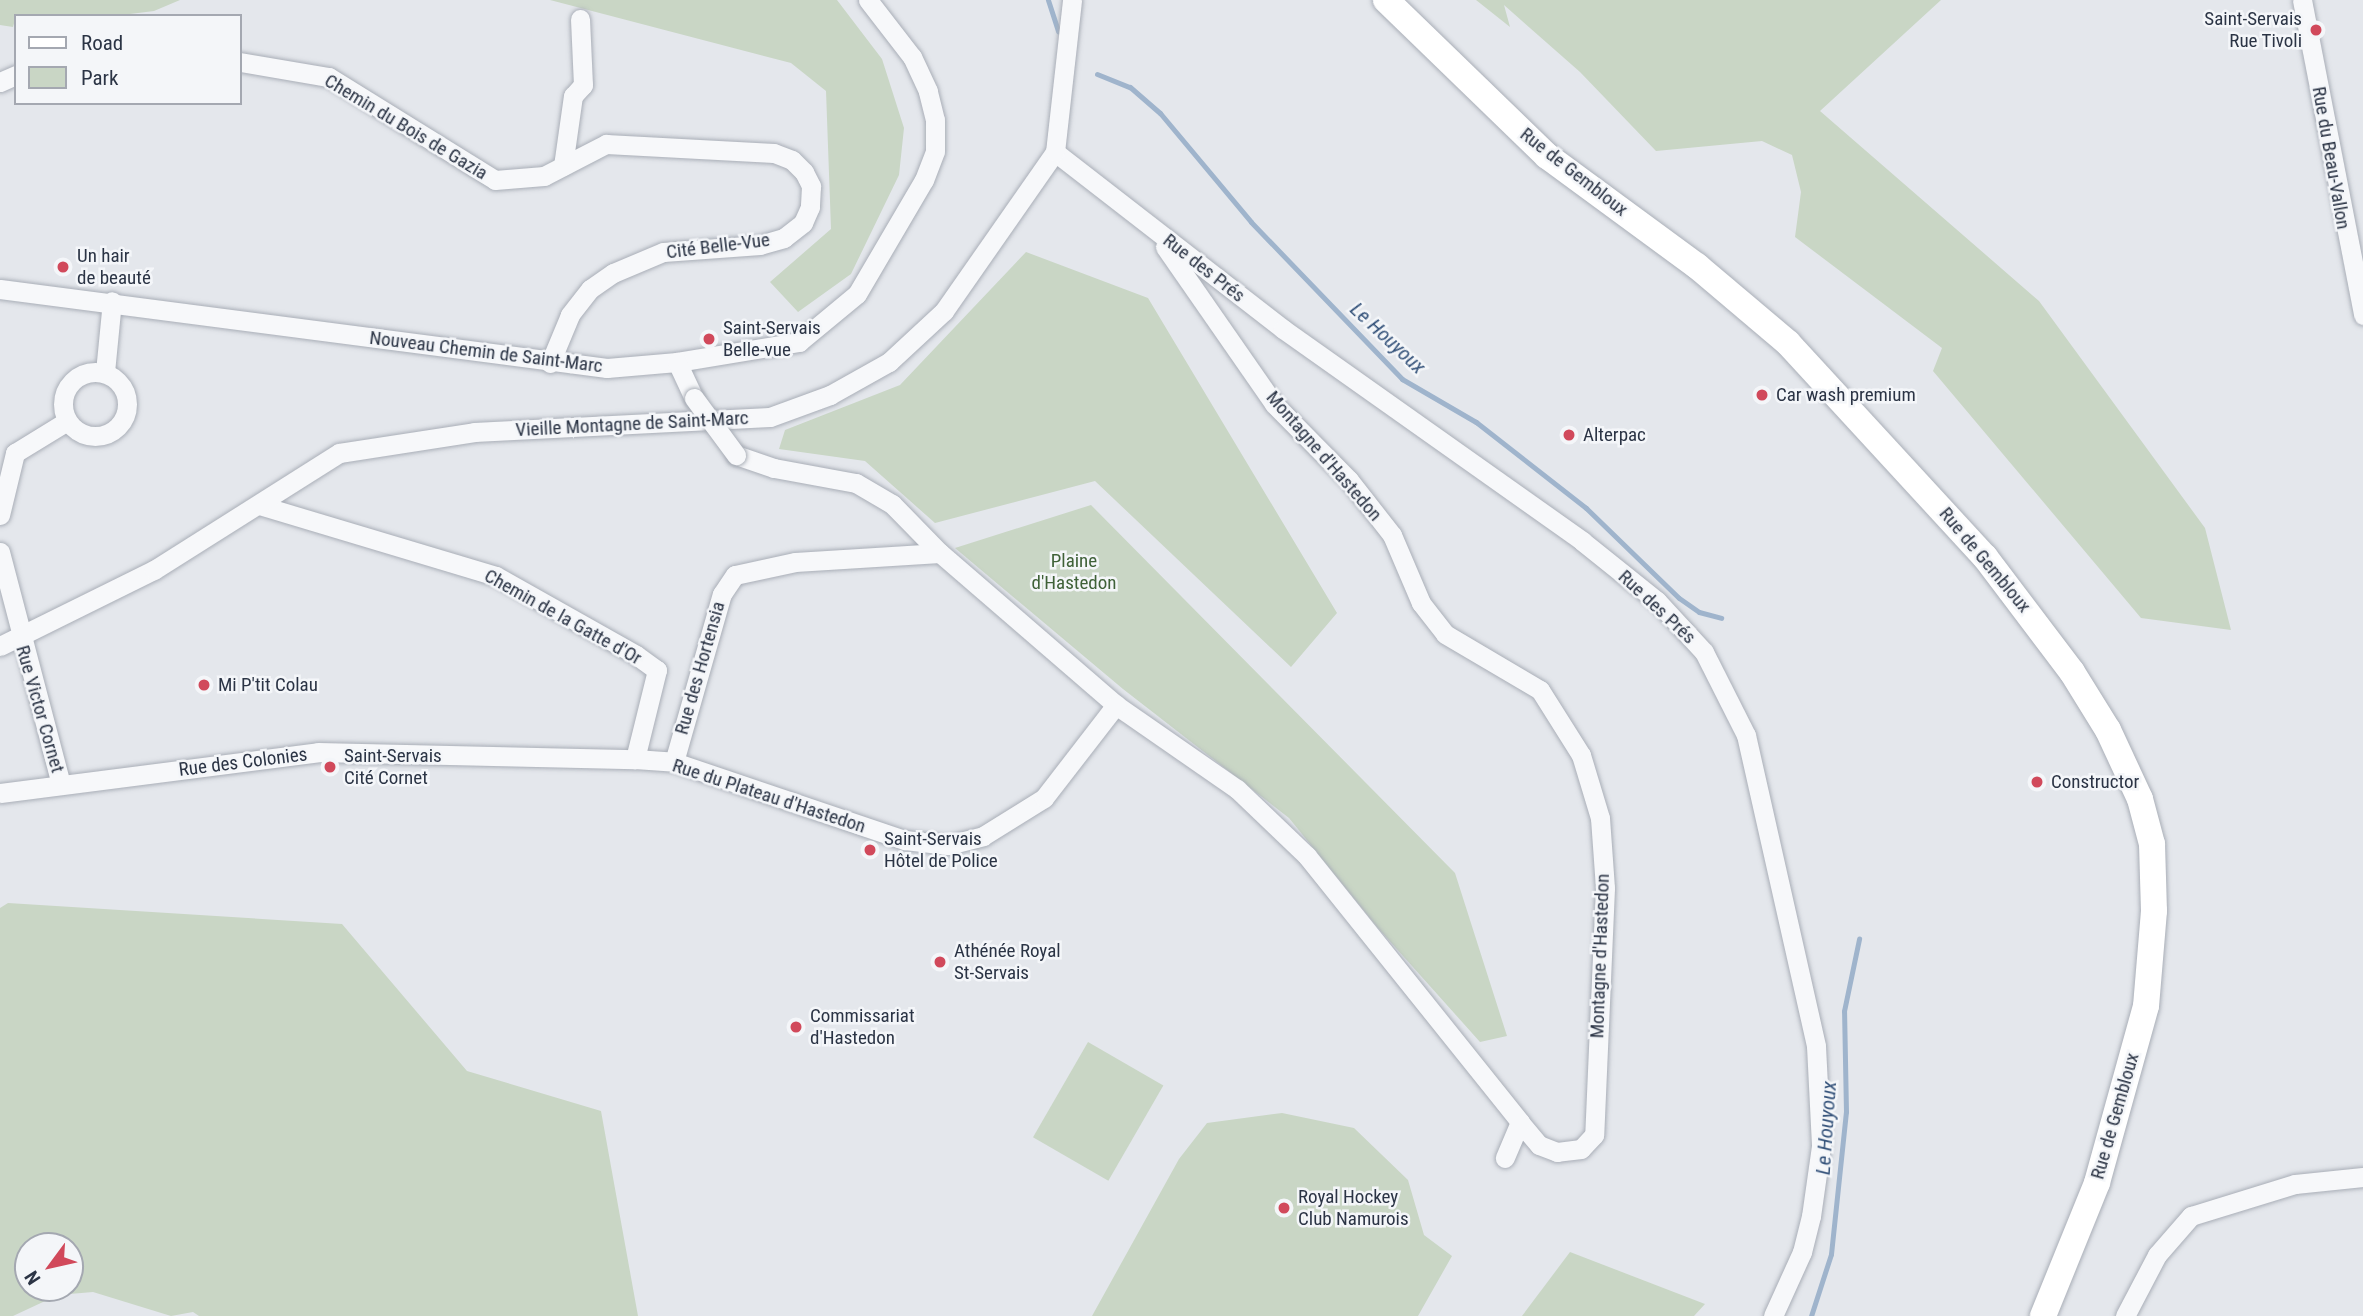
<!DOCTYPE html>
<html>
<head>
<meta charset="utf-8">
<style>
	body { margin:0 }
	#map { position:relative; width:2363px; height:1316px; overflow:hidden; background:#e4e7ec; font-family:"Roboto Condensed",sans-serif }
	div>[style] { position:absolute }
	.green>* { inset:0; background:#c9d6c5; transform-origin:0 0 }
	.stream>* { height:5px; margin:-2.5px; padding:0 2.5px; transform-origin:2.5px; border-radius:2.5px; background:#9fb4cc }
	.roads { filter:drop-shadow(0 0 2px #a9aeb7) drop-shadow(0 0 2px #a9aeb7) }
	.minor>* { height:19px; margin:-9.5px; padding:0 9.5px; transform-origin:9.5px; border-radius:9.5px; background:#f7f8fa }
	.minor>.ring { margin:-9.5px; padding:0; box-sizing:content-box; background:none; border:19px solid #f7f8fa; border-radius:50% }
	.secondary>* { height:26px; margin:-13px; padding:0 13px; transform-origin:13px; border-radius:13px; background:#fff }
	.bridges { filter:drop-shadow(0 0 2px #a9aeb7) drop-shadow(0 0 2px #a9aeb7) }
	.minor-bridge>* { height:19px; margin:-9.5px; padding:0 9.5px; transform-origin:9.5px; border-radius:9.5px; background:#f7f8fa }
	.dots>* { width:19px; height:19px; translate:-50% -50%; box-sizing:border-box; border:4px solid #f4f6f9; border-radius:50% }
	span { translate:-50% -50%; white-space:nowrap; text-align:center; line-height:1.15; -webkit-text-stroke:5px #f4f6f9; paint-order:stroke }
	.poi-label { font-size:19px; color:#2b3445 }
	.right { translate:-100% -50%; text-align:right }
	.left { translate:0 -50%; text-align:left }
	.street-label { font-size:19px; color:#2b3445 }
	.park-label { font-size:19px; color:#3f6138 }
	.water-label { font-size:21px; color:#34527a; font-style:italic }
	.legend { position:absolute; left:14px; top:14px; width:228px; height:91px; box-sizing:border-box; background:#f4f6f9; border:2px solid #a4a8b1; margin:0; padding:9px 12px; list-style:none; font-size:21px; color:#2b3445 }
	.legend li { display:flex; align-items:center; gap:14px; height:35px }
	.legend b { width:35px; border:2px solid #a4a8b1 }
	.north { position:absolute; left:14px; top:1232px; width:70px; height:70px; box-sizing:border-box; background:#f4f6f9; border:2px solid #a4a8b1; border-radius:50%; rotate:237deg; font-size:19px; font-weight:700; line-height:28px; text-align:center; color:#2b3445 }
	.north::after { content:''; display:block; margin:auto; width:24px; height:32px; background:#d1495b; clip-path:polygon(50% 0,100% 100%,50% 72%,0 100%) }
</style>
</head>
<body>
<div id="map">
	<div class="green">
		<i style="clip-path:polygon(0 0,180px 0,154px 11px,114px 16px,16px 16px,13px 27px,0 25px)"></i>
		<i style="clip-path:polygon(550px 0,837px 0,882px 59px,904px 128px,899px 175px,851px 274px,798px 312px,770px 282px,831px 229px,826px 91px,791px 63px)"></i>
		<i style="clip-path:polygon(1476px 0,1941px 0,1820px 111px,2039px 301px,2205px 528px,2231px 630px,2141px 618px,1933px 371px,1942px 348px,1795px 237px,1801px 192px,1792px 155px,1762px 141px,1656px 151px,1580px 72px,1504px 5px,1510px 27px)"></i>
		<i style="clip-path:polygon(1026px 252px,1148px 298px,1337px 613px,1291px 667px,1095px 481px,935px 523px,865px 461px,779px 449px,785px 430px,900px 385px)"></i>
		<i style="clip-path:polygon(1091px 505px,1455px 873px,1507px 1036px,1480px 1042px,1378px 928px,1289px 818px,1123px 689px,955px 548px)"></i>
		<i style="clip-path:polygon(evenodd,8px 903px,342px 924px,467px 1071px,601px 1111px,638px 1316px,199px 1316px,193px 1312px,171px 1316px,93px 1292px,58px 1295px,13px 1316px,0 1316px,0 908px,8px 903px,28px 1246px,70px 1246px,70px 1288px,28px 1288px,28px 1246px)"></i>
		<i style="left:1088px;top:1042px;width:87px;height:110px;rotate:30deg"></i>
		<i style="clip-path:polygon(1282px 1113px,1354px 1128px,1408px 1180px,1424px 1235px,1452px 1256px,1418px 1316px,1092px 1316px,1179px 1159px,1207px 1123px)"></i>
		<i style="clip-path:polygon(1570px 1252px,1705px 1304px,1694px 1316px,1522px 1316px)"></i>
	</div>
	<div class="stream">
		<i style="left:1048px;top:0;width:33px;rotate:72deg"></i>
		<i style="left:1097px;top:74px;width:35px;rotate:22deg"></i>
		<i style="left:1130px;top:87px;width:40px;rotate:41deg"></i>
		<i style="left:1160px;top:113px;width:142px;rotate:50.1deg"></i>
		<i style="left:1251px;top:222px;width:218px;rotate:46.1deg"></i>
		<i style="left:1402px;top:379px;width:86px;rotate:30.2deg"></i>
		<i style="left:1476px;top:422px;width:140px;rotate:38deg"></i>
		<i style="left:1586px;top:508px;width:129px;rotate:44.1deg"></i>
		<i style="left:1679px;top:598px;width:24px;rotate:35deg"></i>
		<i style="left:1699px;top:612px;width:23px;rotate:15deg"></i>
		<i style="left:1811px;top:1316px;width:65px;rotate:-72.1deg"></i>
		<i style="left:1831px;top:1254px;width:143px;rotate:-84deg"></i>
		<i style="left:1846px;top:1112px;width:101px;rotate:-91.1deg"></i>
		<i style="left:1844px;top:1011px;width:74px;rotate:-78.2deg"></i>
	</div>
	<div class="roads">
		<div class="minor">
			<i style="left:2302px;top:0;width:321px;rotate:79deg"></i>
			<i style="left:240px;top:62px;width:90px;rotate:9.6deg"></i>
			<i style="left:329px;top:77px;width:195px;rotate:31.8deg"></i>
			<i style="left:495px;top:180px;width:49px;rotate:-4.7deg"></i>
			<i style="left:544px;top:176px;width:70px;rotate:-27.3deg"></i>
			<i style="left:606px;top:144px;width:168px;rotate:3.1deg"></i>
			<i style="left:774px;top:153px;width:19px;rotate:21deg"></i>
			<i style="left:792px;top:160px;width:17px;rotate:45deg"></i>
			<i style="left:804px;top:172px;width:16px;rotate:63deg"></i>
			<i style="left:811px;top:186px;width:21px;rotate:93deg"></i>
			<i style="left:810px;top:207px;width:17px;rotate:114deg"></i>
			<i style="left:803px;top:223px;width:24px;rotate:142deg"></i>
			<i style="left:784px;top:238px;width:25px;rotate:164deg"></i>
			<i style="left:760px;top:245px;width:97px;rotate:175.9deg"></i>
			<i style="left:663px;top:252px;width:54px;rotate:157.2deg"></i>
			<i style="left:613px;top:273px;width:28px;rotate:145deg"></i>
			<i style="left:590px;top:289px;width:33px;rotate:128deg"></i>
			<i style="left:570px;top:315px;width:52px;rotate:112.6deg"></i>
			<i style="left:0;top:82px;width:17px;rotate:-24deg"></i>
			<i style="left:1055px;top:152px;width:289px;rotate:37.8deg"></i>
			<i style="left:1283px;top:329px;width:367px;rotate:35.3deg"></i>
			<i style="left:1582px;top:541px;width:96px;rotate:38.7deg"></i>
			<i style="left:1657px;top:601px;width:69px;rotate:47.3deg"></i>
			<i style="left:1704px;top:652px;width:93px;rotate:63.2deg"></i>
			<i style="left:1746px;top:735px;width:319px;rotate:77.3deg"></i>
			<i style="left:1816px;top:1046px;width:100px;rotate:87.1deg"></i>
			<i style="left:1821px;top:1146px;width:71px;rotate:98.1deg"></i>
			<i style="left:1811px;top:1216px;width:37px;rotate:104deg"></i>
			<i style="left:1802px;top:1252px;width:70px;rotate:114.4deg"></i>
			<i style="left:563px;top:166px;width:71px;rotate:-81.9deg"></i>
			<i style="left:573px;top:96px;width:15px;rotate:-48deg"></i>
			<i style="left:583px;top:85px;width:66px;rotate:-92.6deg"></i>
			<i style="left:1165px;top:247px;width:191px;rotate:55.2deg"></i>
			<i style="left:1274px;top:404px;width:107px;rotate:45.4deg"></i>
			<i style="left:1349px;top:480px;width:70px;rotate:52deg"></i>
			<i style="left:1392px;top:535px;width:74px;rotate:66.9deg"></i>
			<i style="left:1421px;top:603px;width:39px;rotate:52deg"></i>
			<i style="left:1445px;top:634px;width:110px;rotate:30.5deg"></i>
			<i style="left:1540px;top:690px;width:77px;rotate:57.8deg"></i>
			<i style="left:1581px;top:755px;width:66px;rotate:73.2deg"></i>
			<i style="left:1600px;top:818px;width:70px;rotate:85.9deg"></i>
			<i style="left:1605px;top:888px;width:247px;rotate:92.5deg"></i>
			<i style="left:1594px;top:1135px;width:19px;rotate:133deg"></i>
			<i style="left:1581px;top:1149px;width:24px;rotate:173deg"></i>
			<i style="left:1557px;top:1152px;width:19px;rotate:-159deg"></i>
			<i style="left:1539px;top:1145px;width:30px;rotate:-130deg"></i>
			<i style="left:0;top:289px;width:612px;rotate:7.42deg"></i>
			<i style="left:607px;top:368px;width:70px;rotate:-4.9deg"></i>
			<i style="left:677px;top:362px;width:124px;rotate:-9.3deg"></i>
			<i style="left:799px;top:342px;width:75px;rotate:-39.6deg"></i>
			<i style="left:857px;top:294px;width:132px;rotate:-59.6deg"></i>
			<i style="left:924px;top:180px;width:31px;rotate:-69deg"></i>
			<i style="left:935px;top:151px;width:31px;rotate:-90deg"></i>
			<i style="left:935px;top:120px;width:30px;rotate:-104deg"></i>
			<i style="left:928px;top:91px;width:38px;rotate:-115deg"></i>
			<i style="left:912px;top:57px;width:72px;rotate:-127.7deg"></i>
			<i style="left:677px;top:362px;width:40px;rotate:65deg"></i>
			<i class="ring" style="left:63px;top:372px;width:45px;height:45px"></i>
			<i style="left:105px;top:372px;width:71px;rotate:-84.4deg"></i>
			<i style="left:736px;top:455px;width:40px;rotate:18.9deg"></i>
			<i style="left:774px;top:468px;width:83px;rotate:10.4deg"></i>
			<i style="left:856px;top:483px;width:42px;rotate:30.3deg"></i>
			<i style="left:892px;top:504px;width:69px;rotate:45.6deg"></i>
			<i style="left:940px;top:553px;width:233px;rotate:40.8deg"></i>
			<i style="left:1116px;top:705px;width:147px;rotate:34.8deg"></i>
			<i style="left:1237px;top:789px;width:97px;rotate:43.7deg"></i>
			<i style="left:1307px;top:856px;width:341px;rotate:51.3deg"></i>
			<i style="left:1520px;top:1122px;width:39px;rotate:113deg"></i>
			<i style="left:259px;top:505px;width:247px;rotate:16.7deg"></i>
			<i style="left:496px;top:576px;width:161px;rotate:29.4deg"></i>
			<i style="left:636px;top:655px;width:26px;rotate:36deg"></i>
			<i style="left:657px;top:670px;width:92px;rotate:103.9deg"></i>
			<i style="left:0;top:515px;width:64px;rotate:-76.4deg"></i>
			<i style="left:15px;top:453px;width:61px;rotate:-31.6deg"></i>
			<i style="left:0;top:552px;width:240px;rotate:75.3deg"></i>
			<i style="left:0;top:646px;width:172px;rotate:-26.3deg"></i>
			<i style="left:154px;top:570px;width:219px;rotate:-32.3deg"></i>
			<i style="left:339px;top:453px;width:137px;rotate:-8.8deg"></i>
			<i style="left:474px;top:432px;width:296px;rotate:-2.9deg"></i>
			<i style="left:770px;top:417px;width:64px;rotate:-20.1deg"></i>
			<i style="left:830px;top:395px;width:68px;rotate:-29.2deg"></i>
			<i style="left:889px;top:362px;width:75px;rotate:-42.8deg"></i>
			<i style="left:944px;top:311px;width:194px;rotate:-55.1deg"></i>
			<i style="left:1055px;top:152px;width:153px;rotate:-83.6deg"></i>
			<i style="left:674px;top:762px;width:175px;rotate:-74.1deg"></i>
			<i style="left:722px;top:594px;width:23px;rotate:-56deg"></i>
			<i style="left:735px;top:575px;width:61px;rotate:-12.2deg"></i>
			<i style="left:795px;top:562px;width:145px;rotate:-3.6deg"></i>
			<i style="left:0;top:793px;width:321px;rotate:-7.3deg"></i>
			<i style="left:318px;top:752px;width:317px;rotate:1.3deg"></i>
			<i style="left:635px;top:759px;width:39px;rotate:4deg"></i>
			<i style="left:674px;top:762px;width:244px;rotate:18.7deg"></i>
			<i style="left:905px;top:840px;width:43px;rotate:6.6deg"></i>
			<i style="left:948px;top:845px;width:36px;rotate:-14deg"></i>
			<i style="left:983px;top:836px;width:72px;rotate:-31.9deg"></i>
			<i style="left:1044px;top:798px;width:118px;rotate:-52.3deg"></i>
			<i style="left:2125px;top:1316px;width:69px;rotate:-62.3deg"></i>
			<i style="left:2157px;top:1255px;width:52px;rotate:-48.9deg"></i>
			<i style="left:2191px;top:1216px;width:109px;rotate:-17.1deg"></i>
			<i style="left:2295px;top:1184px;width:68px;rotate:-5.9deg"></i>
		</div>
		<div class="secondary">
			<i style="left:1386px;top:0;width:224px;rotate:44.1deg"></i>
			<i style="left:1547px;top:156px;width:186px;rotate:36.3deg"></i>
			<i style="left:1697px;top:266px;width:119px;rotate:40.2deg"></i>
			<i style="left:1788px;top:343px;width:291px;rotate:47.4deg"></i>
			<i style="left:1985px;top:557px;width:144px;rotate:52.9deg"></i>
			<i style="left:2072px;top:672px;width:68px;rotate:58.2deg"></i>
			<i style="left:2108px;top:730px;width:76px;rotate:65.1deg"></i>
			<i style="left:2140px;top:799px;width:47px;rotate:75.1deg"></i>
			<i style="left:2152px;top:844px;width:67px;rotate:88.3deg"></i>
			<i style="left:2154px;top:911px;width:95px;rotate:94.8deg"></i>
			<i style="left:2146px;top:1006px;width:184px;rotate:105.5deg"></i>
			<i style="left:2097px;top:1183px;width:144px;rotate:112.1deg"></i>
		</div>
	</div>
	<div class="bridges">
		<div class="minor-bridge">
			<i style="left:694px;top:398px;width:71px;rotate:53.6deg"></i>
		</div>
	</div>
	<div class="dots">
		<i style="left:2316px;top:30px;background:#d1495b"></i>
		<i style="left:63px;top:267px;background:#d1495b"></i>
		<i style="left:709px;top:339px;background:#d1495b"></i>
		<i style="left:1762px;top:395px;background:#d1495b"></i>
		<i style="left:1569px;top:435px;background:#d1495b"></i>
		<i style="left:204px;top:685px;background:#d1495b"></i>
		<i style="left:330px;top:767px;background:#d1495b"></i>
		<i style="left:2037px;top:782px;background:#d1495b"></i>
		<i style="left:870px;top:850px;background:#d1495b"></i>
		<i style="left:940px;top:962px;background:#d1495b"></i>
		<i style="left:796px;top:1027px;background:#d1495b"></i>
		<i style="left:1284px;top:1208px;background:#d1495b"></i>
	</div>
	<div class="poi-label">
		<span class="right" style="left:2302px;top:30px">Saint-Servais<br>Rue Tivoli</span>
		<span class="left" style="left:77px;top:267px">Un hair<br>de beauté</span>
		<span class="left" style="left:723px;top:339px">Saint-Servais<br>Belle-vue</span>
		<span class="left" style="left:1776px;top:395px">Car wash premium</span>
		<span class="left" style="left:1583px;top:435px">Alterpac</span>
		<span class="left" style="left:218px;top:685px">Mi P'tit Colau</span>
		<span class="left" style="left:344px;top:767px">Saint-Servais<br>Cité Cornet</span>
		<span class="left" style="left:2051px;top:782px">Constructor</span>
		<span class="left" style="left:884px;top:850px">Saint-Servais<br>Hôtel de Police</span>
		<span class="left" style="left:954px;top:962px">Athénée Royal<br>St-Servais</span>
		<span class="left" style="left:810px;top:1027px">Commissariat<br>d'Hastedon</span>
		<span class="left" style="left:1298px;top:1208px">Royal Hockey<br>Club Namurois</span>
	</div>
	<div class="street-label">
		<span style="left:406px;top:127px;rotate:31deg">Chemin du Bois de Gazia</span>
		<span style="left:2331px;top:158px;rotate:80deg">Rue du Beau-Vallon</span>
		<span style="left:1574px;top:172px;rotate:38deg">Rue de Gembloux</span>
		<span style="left:718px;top:246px;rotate:-7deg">Cité Belle-Vue</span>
		<span style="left:1204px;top:268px;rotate:38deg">Rue des Prés</span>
		<span style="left:486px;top:352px;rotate:7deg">Nouveau Chemin de Saint-Marc</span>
		<span style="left:632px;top:424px;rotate:-3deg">Vieille Montagne de Saint-Marc</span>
		<span style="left:1324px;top:456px;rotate:49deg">Montagne d'Hastedon</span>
		<span style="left:1985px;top:560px;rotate:50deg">Rue de Gembloux</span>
		<span style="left:1657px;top:607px;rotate:43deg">Rue des Prés</span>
		<span style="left:563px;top:617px;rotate:29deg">Chemin de la Gatte d'Or</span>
		<span style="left:700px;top:668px;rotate:-74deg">Rue des Hortensia</span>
		<span style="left:40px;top:709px;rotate:74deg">Rue Victor Cornet</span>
		<span style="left:243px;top:762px;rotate:-7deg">Rue des Colonies</span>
		<span style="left:769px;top:796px;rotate:18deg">Rue du Plateau d'Hastedon</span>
		<span style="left:1600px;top:956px;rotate:-88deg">Montagne d'Hastedon</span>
		<span style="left:2115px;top:1116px;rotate:-74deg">Rue de Gembloux</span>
	</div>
	<div class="park-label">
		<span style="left:1074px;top:572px">Plaine<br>d'Hastedon</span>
	</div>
	<div class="water-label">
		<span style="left:1388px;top:338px;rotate:43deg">Le Houyoux</span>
		<span style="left:1826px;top:1128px;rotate:-86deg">Le Houyoux</span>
	</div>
	<ul class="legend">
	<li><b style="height:9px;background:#fff"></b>Road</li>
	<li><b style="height:19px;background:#c9d6c5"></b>Park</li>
	</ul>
	<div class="north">N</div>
</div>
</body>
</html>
